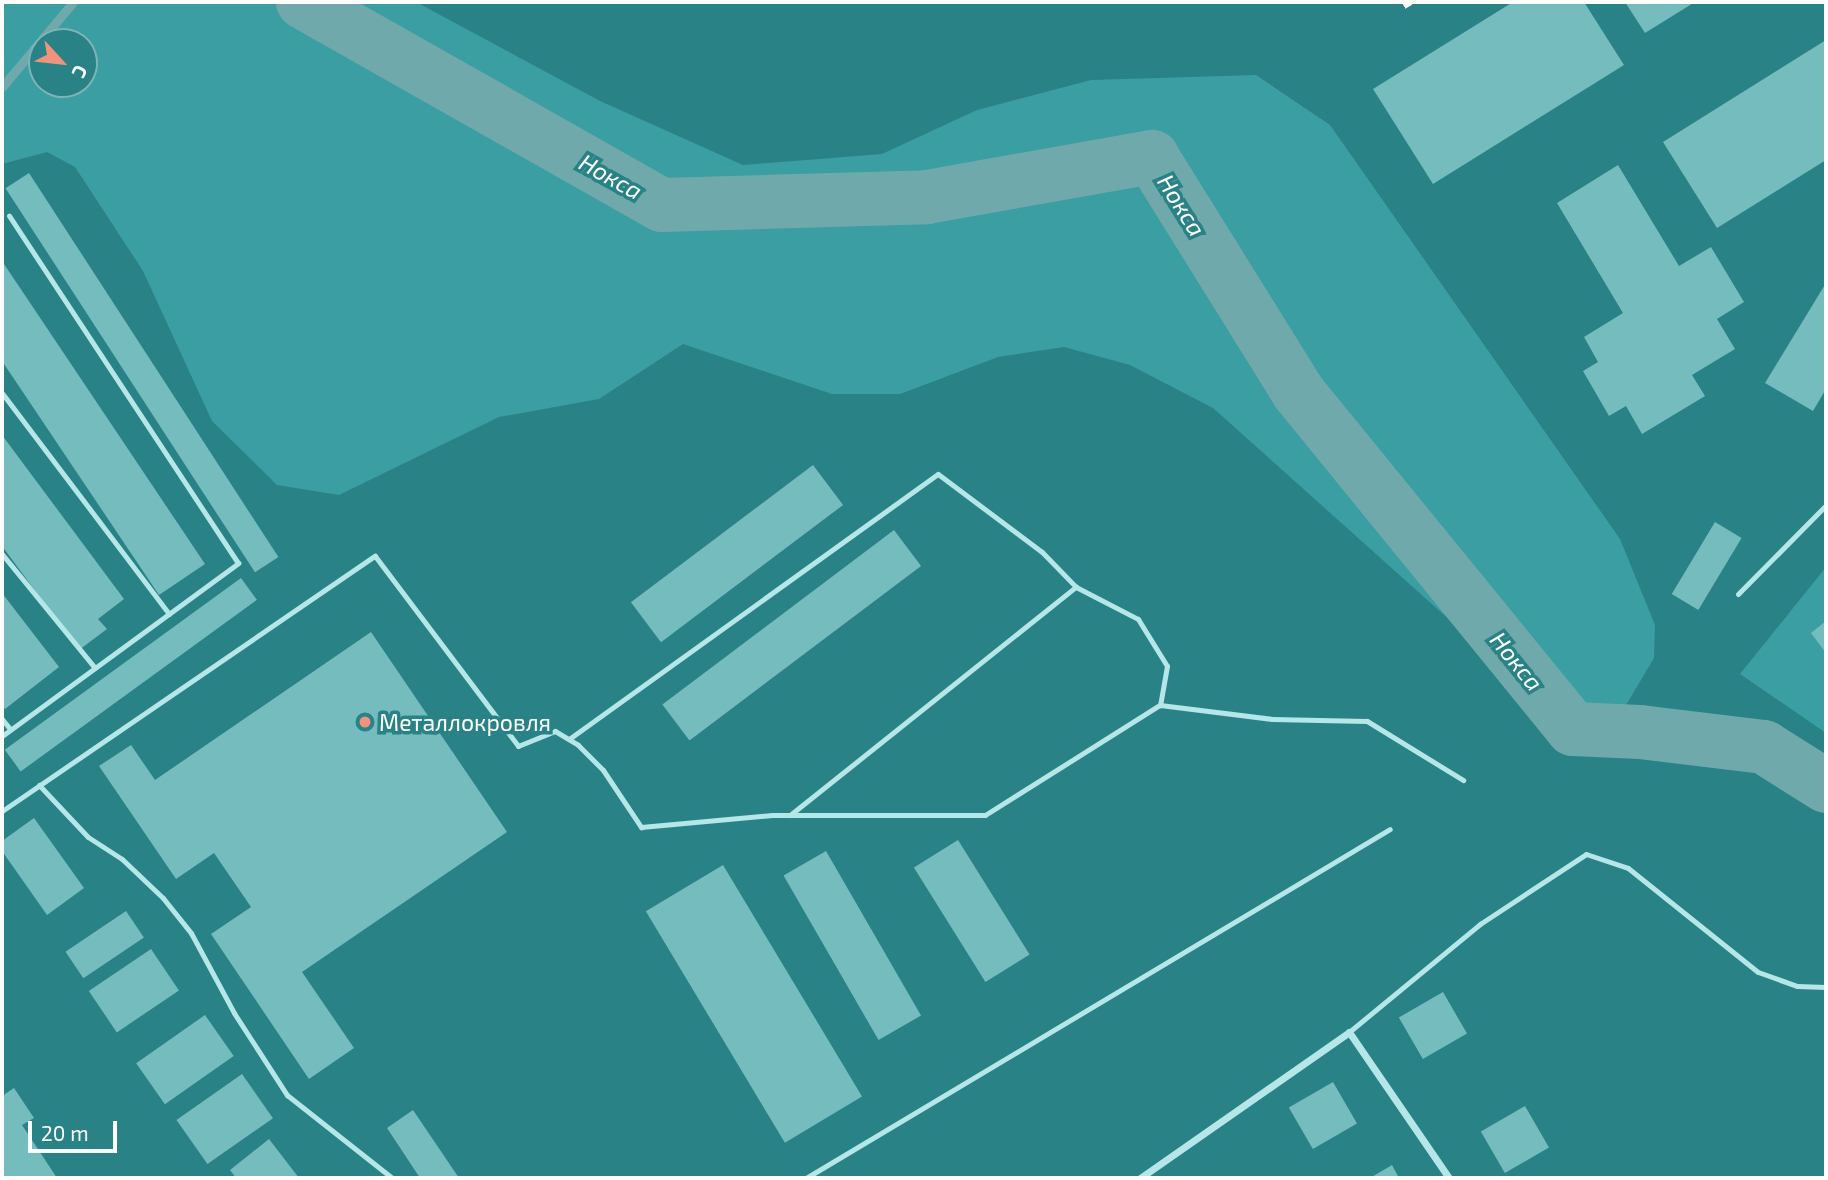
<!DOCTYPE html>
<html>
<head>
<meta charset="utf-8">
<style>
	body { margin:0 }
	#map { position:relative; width:1828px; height:1180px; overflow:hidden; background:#298286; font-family:"Exo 2",sans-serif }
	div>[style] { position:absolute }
	.green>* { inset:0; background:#3b9ea2 }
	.stream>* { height:9px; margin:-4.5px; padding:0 4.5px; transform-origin:4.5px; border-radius:4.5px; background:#6fa9ac }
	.river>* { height:54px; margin:-27px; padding:0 27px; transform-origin:27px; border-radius:27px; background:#6fa9ac }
	.building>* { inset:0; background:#75bcbf; transform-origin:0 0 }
	.lane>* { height:5px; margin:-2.5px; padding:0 2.5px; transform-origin:2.5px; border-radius:2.5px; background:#b5e6e8 }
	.street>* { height:7px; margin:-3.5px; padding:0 3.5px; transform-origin:3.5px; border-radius:3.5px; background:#b5e6e8 }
	.rail>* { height:5px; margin-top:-2.5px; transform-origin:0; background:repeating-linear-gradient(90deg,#fff 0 12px,transparent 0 17px) }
	.dots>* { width:19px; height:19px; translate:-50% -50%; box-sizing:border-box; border:4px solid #298286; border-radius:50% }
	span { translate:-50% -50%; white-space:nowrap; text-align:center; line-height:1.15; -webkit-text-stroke:7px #298286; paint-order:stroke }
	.poi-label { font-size:23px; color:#fff }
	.left { translate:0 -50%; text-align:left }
	.water-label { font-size:24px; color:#fff; font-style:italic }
	.frame { position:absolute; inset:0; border:4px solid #fff; pointer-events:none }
	.north { position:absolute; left:28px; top:28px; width:70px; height:70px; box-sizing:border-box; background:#298286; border:2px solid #7fb4b6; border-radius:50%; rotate:117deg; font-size:19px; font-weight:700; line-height:28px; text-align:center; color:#fff }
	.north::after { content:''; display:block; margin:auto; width:24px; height:32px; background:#ef937c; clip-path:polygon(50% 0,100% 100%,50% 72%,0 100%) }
	.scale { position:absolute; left:28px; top:1121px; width:89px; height:32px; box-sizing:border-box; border:4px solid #fff; border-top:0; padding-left:9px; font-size:21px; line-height:24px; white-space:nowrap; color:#fff; -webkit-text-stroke:5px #298286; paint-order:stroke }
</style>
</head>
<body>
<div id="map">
	<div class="green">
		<i style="clip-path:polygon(evenodd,2px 2px,416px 2px,600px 101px,743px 165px,882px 154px,977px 110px,1091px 80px,1256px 75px,1330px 125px,1620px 539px,1655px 625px,1654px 658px,1622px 712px,1572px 709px,1528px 666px,1453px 623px,1213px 408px,1130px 365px,1064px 347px,998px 357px,900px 394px,832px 394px,683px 344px,599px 399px,499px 417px,339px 495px,277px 485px,212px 421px,143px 271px,75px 167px,47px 152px,2px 164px,2px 2px,42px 42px,84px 42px,84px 84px,42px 84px,42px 42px)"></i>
		<i style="clip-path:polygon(1826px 567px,1826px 733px,1740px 674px)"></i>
	</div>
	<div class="stream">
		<i style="left:2px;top:87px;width:111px;rotate:-50.1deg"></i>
	</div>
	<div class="river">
		<i style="left:303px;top:2px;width:412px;rotate:29.5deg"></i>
		<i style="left:662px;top:205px;width:265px;rotate:-1.7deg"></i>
		<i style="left:927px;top:197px;width:229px;rotate:-10.1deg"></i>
		<i style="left:1152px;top:157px;width:277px;rotate:58.1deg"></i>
		<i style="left:1298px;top:392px;width:435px;rotate:50.8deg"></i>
		<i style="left:1573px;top:729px;width:67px;rotate:2.6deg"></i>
		<i style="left:1640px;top:732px;width:125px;rotate:6.9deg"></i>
		<i style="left:1764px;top:747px;width:73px;rotate:32.2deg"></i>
	</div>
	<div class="building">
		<i style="clip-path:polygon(1513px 2px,1584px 2px,1624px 65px,1433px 184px,1373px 89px)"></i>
		<i style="clip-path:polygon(1625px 2px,1695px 2px,1645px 33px)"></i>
		<i style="clip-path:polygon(1826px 40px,1826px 160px,1717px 228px,1663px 142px)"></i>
		<i style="clip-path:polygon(1618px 165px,1679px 266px,1711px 247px,1744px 302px,1717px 319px,1735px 349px,1692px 375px,1705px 396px,1642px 434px,1626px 406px,1609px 416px,1583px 371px,1598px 362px,1584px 337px,1623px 313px,1557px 203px)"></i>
		<i style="left:29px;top:173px;width:458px;height:28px;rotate:57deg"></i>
		<i style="clip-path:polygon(2px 261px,205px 564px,159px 595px,2px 361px)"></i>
		<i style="clip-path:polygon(1826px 283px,1826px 389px,1813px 411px,1765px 383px)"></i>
		<i style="clip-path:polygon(2px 435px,124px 599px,98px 619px,107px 629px,79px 650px,2px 546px)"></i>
		<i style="left:813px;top:465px;width:50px;height:228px;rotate:53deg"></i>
		<i style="left:1715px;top:522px;width:31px;height:84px;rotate:31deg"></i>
		<i style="left:894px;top:530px;width:45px;height:290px;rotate:53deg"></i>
		<i style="left:241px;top:578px;width:27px;height:292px;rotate:54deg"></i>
		<i style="clip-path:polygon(2px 593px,59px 667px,5px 709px,2px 705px)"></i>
		<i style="clip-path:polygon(1826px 621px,1826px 653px,1811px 633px)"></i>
		<i style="clip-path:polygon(371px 632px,507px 832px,302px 972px,354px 1048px,309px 1079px,211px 934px,251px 907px,214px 853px,176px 879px,99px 766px,131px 745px,155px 780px)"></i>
		<i style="clip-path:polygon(34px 818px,84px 888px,47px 915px,2px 851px,2px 841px)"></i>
		<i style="left:958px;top:840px;width:135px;height:52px;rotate:58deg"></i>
		<i style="left:826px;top:851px;width:190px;height:49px;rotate:60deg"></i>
		<i style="left:723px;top:865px;width:270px;height:90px;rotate:59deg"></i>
		<i style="left:126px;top:911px;width:32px;height:73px;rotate:56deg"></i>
		<i style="left:151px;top:949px;width:50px;height:75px;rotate:56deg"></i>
		<i style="left:1443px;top:992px;width:48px;height:51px;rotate:60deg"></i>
		<i style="left:205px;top:1015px;width:50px;height:84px;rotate:55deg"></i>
		<i style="left:242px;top:1074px;width:54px;height:80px;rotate:55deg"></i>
		<i style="left:1333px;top:1082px;width:48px;height:51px;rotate:60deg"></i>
		<i style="clip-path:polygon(14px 1088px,34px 1118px,22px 1125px,57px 1178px,2px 1178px,2px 1096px)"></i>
		<i style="left:1525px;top:1106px;width:48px;height:51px;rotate:60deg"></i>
		<i style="clip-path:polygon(413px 1110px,459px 1178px,420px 1178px,387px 1128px)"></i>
		<i style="clip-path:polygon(269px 1139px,299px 1178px,236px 1178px,230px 1170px)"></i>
		<i style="clip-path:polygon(1392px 1165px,1399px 1178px,1370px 1178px)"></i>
	</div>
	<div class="lane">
		<i style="left:2px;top:393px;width:277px;rotate:52.9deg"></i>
		<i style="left:2px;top:554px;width:147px;rotate:50.8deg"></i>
		<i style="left:1738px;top:594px;width:125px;rotate:-45.3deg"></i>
		<i style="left:2px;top:719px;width:13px;rotate:51deg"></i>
		<i style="left:2px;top:736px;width:293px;rotate:-36.2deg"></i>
		<i style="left:238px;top:563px;width:416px;rotate:-123.4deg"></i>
		<i style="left:569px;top:739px;width:454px;rotate:-35.7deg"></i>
		<i style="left:938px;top:474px;width:130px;rotate:36.9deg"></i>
		<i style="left:1042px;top:552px;width:49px;rotate:45.8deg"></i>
		<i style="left:1076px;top:587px;width:70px;rotate:27.3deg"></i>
		<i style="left:1138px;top:619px;width:55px;rotate:58.3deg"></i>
		<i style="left:1167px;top:666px;width:40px;rotate:100deg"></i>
		<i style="left:1160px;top:705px;width:113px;rotate:7.1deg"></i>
		<i style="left:1272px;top:719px;width:95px;rotate:1.2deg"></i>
		<i style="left:1367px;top:721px;width:113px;rotate:31.6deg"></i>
		<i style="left:39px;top:785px;width:71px;rotate:46.7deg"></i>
		<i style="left:88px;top:837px;width:40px;rotate:32.9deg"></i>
		<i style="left:122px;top:859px;width:57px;rotate:43.6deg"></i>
		<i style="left:163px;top:898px;width:45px;rotate:51.3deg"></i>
		<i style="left:191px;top:933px;width:91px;rotate:61.7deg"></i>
		<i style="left:234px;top:1013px;width:98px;rotate:57.1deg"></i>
		<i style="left:287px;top:1095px;width:134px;rotate:38.3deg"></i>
		<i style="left:2px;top:811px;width:452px;rotate:-34.4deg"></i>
		<i style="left:375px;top:556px;width:238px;rotate:53deg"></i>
		<i style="left:518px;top:746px;width:40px;rotate:-22deg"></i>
		<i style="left:555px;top:731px;width:27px;rotate:31deg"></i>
		<i style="left:578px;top:745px;width:35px;rotate:45deg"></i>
		<i style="left:603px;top:770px;width:69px;rotate:56.3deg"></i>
		<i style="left:641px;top:827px;width:132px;rotate:-5.2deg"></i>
		<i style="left:772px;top:815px;width:213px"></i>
		<i style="left:985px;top:815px;width:207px;rotate:-32.2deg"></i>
		<i style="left:790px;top:815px;width:366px;rotate:-38.6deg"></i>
		<i style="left:1349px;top:1032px;width:170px;rotate:-39.5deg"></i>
		<i style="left:1480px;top:924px;width:127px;rotate:-33.4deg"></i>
		<i style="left:1586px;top:854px;width:44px;rotate:18.4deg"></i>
		<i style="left:1628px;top:868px;width:166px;rotate:38.7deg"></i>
		<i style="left:1758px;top:972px;width:41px;rotate:19.7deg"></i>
		<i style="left:1797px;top:986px;width:29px;rotate:2deg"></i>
		<i style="left:806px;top:1178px;width:680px;rotate:-30.86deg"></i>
	</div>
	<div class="street">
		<i style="left:1140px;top:1178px;width:255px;rotate:-34.9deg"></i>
		<i style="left:1349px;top:1032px;width:177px;rotate:55.6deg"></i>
	</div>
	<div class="rail">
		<i style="left:1404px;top:6px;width:8px;rotate:-30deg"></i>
	</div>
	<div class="dots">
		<i style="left:365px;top:722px;background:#ef937c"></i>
	</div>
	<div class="poi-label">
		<span class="left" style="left:379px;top:722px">Металлокровля</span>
	</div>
	<div class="water-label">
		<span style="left:611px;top:176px;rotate:29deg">Нокса</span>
		<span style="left:1182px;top:205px;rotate:58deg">Нокса</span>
		<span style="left:1517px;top:661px;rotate:51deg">Нокса</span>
	</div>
	<div class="frame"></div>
	<div class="north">С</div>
	<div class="scale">20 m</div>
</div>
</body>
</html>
